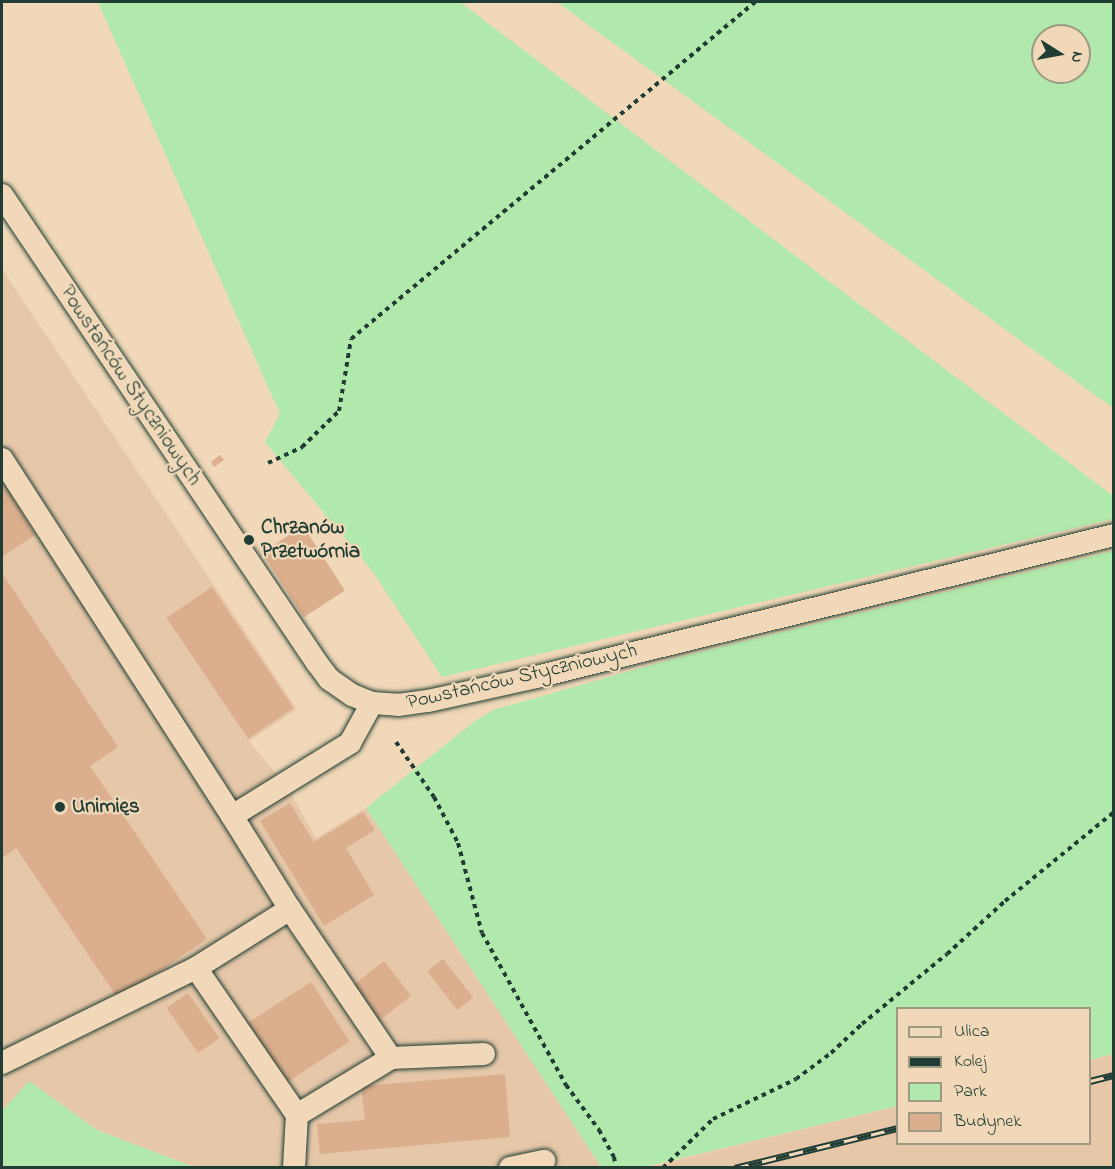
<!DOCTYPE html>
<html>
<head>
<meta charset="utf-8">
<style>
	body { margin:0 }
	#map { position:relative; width:1115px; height:1169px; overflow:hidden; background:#f0d8b8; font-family:"Indie Flower",sans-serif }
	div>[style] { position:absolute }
	.built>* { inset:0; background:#e6c8a9 }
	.green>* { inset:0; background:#b1e8ab }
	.building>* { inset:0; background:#dbae8d; transform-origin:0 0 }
	.path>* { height:4px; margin-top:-2px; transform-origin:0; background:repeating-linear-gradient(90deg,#1f3d34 0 4.5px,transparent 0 9px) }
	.roads { filter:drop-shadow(0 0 2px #1f3d34) drop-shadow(0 0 2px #1f3d34) }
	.minor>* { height:22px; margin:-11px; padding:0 11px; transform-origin:11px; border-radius:11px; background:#f0d8b8 }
	.rail>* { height:7px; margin-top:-3.5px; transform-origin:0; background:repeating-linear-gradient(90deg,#f0d8b8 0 14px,#1f3d34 0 28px); box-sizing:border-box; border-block:2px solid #1f3d34 }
	.dots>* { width:16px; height:16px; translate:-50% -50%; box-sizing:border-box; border:3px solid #f0d8b8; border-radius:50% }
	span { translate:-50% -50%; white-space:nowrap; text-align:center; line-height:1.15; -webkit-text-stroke:4.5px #f0d8b8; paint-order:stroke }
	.street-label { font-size:21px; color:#1f3d34 }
	.poi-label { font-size:21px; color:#1f3d34; font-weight:700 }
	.left { translate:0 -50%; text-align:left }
	.frame { position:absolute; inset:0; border:3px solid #1f3d34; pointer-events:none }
	.legend { position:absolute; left:896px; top:1007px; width:195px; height:138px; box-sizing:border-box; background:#f0d8b8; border:2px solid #9c9a83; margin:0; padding:8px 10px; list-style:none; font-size:18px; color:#1f3d34 }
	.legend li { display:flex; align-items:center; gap:12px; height:30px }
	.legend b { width:30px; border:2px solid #9c9a83 }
	.north { position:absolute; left:1031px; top:24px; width:60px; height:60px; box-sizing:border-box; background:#f0d8b8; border:2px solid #9c9a83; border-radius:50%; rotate:101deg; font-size:16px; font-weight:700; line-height:24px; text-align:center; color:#1f3d34 }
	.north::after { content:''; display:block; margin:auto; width:21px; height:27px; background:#1f3d34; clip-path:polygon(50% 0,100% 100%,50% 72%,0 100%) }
</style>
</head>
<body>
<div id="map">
	<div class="built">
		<i style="clip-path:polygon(2px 269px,297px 709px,249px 741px,286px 785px,316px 838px,366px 808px,601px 1167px,194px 1167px,97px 1130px,29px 1082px,2px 1111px)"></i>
		<i style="clip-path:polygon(1113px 1054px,1113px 1167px,645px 1168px,897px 1106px,898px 1144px,1090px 1144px,1090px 1060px)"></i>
	</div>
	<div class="green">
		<i style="clip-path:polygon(98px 2px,460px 2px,1113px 496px,1113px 519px,442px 677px,373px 572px,265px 442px,280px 414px)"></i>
		<i style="clip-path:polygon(evenodd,557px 2px,1113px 2px,1113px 408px,557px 2px,1043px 36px,1079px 36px,1079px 72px,1043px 72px,1043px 36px)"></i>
		<i style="clip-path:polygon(1113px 551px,1113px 1054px,1090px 1060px,1090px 1008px,898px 1008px,897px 1106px,645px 1167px,601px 1167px,366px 808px,475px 721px,493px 710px,672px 659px)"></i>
		<i style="clip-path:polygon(29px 1081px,97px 1130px,194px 1167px,2px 1167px,2px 1111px)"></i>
	</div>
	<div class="building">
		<i style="clip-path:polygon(220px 455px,224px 460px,214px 467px,211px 462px)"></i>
		<i style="clip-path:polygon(2px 480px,35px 535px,2px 557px)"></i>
		<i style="left:303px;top:526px;width:77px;height:49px;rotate:57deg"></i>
		<i style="clip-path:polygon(2px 573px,118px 747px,90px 766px,207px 939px,118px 999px,16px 848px,2px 858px)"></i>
		<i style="left:212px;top:587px;width:146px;height:55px;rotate:56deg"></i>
		<i style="clip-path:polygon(290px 803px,314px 842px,363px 812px,375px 830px,346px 848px,374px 895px,324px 926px,260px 821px)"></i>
		<i style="left:443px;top:959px;width:49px;height:20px;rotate:52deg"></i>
		<i style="left:384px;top:961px;width:44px;height:45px;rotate:52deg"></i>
		<i style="left:311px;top:982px;width:71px;height:81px;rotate:57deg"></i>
		<i style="left:188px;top:993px;width:55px;height:26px;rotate:55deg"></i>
		<i style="clip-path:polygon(505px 1074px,510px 1137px,320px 1154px,317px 1124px,365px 1120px,361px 1086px)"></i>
	</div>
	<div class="path">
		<i style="left:268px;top:463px;width:38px;rotate:-25deg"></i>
		<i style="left:302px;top:447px;width:52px;rotate:-44.2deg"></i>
		<i style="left:339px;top:411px;width:73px;rotate:-80.5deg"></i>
		<i style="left:351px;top:339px;width:526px;rotate:-39.83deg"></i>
		<i style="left:396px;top:742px;width:67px;rotate:55.4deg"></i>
		<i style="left:434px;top:797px;width:52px;rotate:62.4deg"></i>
		<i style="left:458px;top:843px;width:93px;rotate:75.1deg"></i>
		<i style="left:482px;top:933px;width:174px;rotate:61.1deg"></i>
		<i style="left:566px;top:1085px;width:56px;rotate:53.7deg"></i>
		<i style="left:599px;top:1130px;width:31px;rotate:61deg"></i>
		<i style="left:614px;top:1157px;width:11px;rotate:80deg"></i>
		<i style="left:663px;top:1168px;width:70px;rotate:-44.4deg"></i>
		<i style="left:713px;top:1119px;width:92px;rotate:-25.7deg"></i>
		<i style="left:796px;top:1079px;width:44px;rotate:-36.6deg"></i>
		<i style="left:831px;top:1053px;width:42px;rotate:-43.1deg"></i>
		<i style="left:862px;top:1024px;width:110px;rotate:-39.5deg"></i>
		<i style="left:947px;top:954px;width:79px;rotate:-42.4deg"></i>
		<i style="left:1005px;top:901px;width:141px;rotate:-39.2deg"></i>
	</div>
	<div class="roads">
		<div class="minor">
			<i style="left:2px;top:195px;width:564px;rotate:56.06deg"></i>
			<i style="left:317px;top:663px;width:20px;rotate:53deg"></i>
			<i style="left:329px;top:679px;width:28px;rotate:35deg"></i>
			<i style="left:352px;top:695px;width:22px;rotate:22deg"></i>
			<i style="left:372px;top:703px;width:26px;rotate:4deg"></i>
			<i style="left:398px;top:705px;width:30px;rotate:-8deg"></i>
			<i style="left:428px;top:701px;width:111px;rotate:-12.5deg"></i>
			<i style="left:536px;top:677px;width:595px;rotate:-13.8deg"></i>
			<i style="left:2px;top:459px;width:425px;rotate:57.2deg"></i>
			<i style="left:232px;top:816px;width:139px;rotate:-31.7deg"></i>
			<i style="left:350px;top:743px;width:46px;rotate:-61.2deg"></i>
			<i style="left:232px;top:816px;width:110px;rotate:58.1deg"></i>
			<i style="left:290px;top:909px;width:180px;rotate:55.9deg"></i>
			<i style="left:391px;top:1058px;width:93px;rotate:-2.5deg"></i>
			<i style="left:196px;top:968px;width:178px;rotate:55.5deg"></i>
			<i style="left:2px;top:1063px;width:216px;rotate:-26.1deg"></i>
			<i style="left:196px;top:968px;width:111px;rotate:-32.1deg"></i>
			<i style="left:294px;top:1168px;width:53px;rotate:-86.8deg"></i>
			<i style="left:297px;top:1115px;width:110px;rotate:-31.2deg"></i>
			<i style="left:510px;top:1168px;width:35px;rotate:-12deg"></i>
		</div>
	</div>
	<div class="rail">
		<i style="left:1090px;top:1081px;width:25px;rotate:-14deg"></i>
		<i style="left:735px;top:1168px;width:168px;rotate:-13.8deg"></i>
	</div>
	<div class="dots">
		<i style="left:249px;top:540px;background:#1f3d34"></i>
		<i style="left:60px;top:807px;background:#1f3d34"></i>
	</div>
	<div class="street-label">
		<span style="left:130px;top:386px;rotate:56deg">Powstańców Styczniowych</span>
		<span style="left:522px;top:677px;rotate:-13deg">Powstańców Styczniowych</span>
	</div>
	<div class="poi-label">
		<span class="left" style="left:261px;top:540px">Chrzanów<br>Przetwórnia</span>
		<span class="left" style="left:72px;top:807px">Unimięs</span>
	</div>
	<div class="frame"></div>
	<ul class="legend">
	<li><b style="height:8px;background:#f0d8b8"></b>Ulica</li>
	<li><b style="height:8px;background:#1f3d34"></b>Kolej</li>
	<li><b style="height:16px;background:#b1e8ab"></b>Park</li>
	<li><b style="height:16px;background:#dbae8d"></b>Budynek</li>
	</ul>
	<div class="north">N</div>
</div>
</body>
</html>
